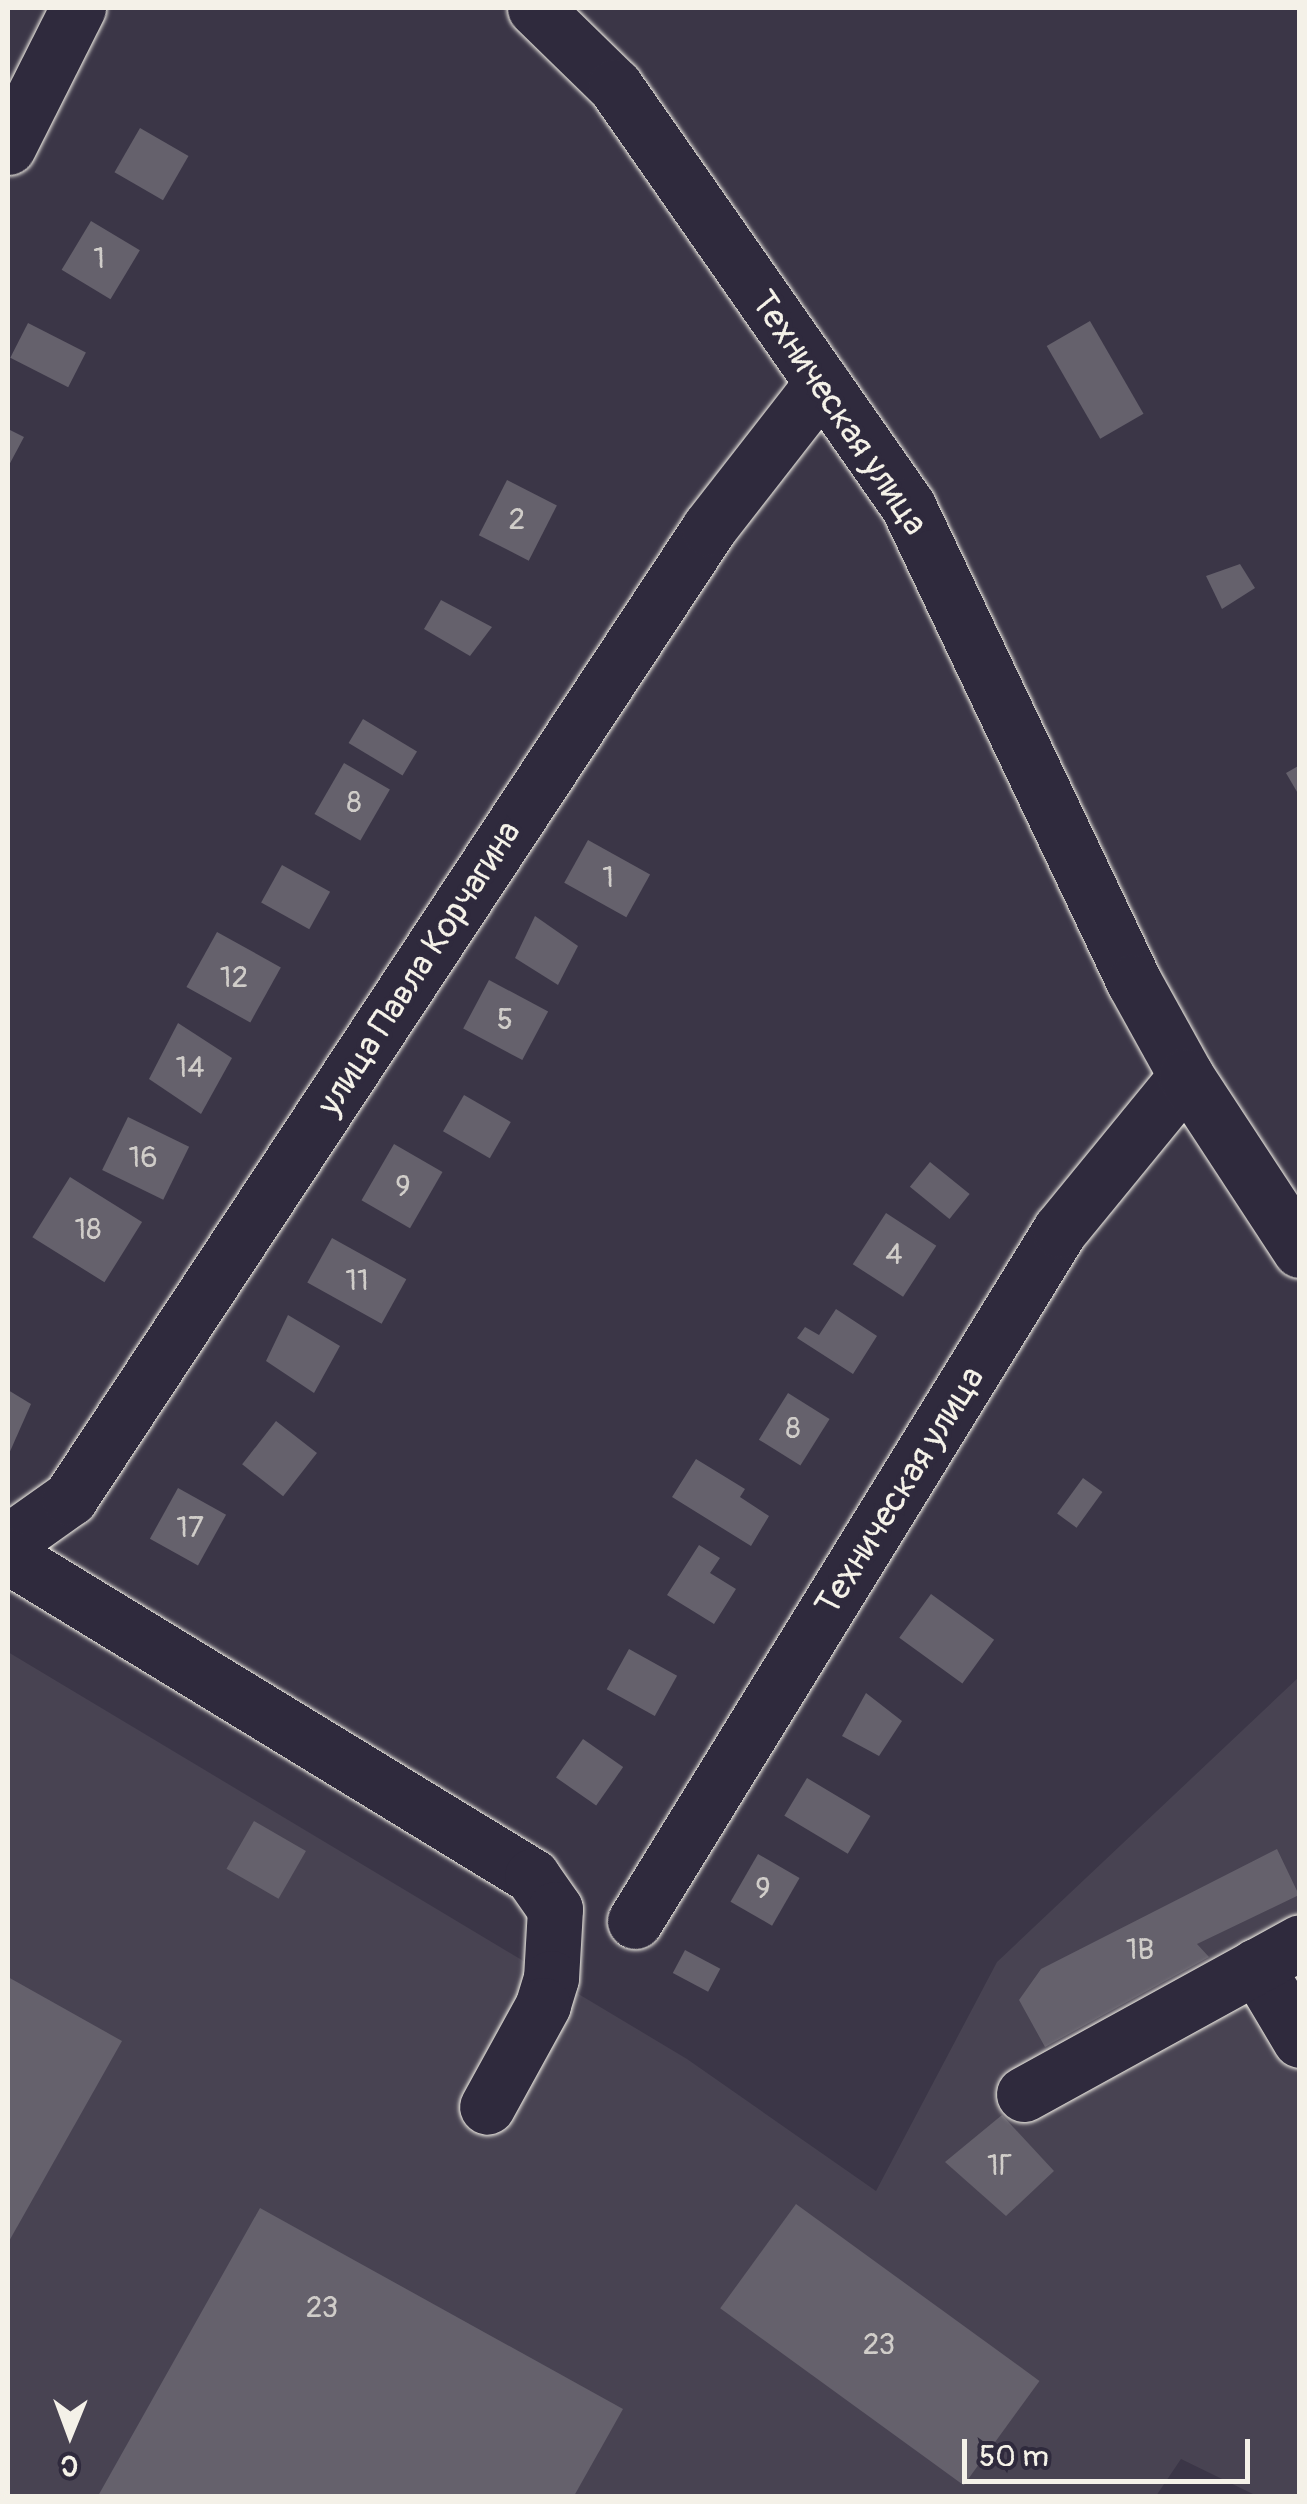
<!DOCTYPE html>
<html>
<head>
<meta charset="utf-8">
<style>
	body { margin:0 }
	#map { position:relative; width:1307px; height:2504px; overflow:hidden; background:#3b3647; font-family:Pangolin,sans-serif }
	div>[style] { position:absolute }
	.built>* { inset:0; background:#484352 }
	.building>* { inset:0; background:#65616c; transform-origin:0 0 }
	.roads { filter:drop-shadow(0 0 2px #f4f1e8) drop-shadow(0 0 2px #f4f1e8) }
	.minor>* { height:55px; margin:-27.5px; padding:0 27.5px; transform-origin:27.5px; border-radius:27.5px; background:#2f2a3d }
	.major>* { height:55px; margin:-27.5px; padding:0 27.5px; transform-origin:27.5px; border-radius:27.5px; background:#2f2a3d }
	span { translate:-50% -50%; white-space:nowrap; text-align:center; line-height:1.15; -webkit-text-stroke:9px #2f2a3d; paint-order:stroke }
	.number-label { font-size:30px; color:#d0cdc9 }
	.number-label span { -webkit-text-stroke-width:0 }
	.street-label { font-size:35px; color:#f4f1e8 }
	.frame { position:absolute; inset:0; border:10px solid #f4f1e8; pointer-events:none }
	.north { position:absolute; left:20px; top:2384px; width:100px; height:100px; -webkit-text-stroke:8px #2f2a3d; paint-order:stroke; rotate:181deg; font-size:28px; font-weight:700; line-height:40px; text-align:center; color:#f4f1e8 }
	.north::after { content:''; display:block; margin:auto; width:35px; height:45px; background:#f4f1e8; clip-path:polygon(50% 0,100% 100%,50% 72%,0 100%) }
	.scale { position:absolute; left:962px; top:2439px; width:288px; height:45px; box-sizing:border-box; border:5px solid #f4f1e8; border-top:0; padding-left:12px; font-size:30px; line-height:35px; white-space:nowrap; color:#f4f1e8; -webkit-text-stroke:8px #2f2a3d; paint-order:stroke }
</style>
</head>
<body>
<div id="map">
	<div class="built">
		<i style="clip-path:polygon(8px 1652px,687px 2059px,876px 2191px,997px 1962px,1299px 1677px,1299px 2496px,1257px 2496px,1181px 2459px,1156px 2496px,8px 2496px)"></i>
	</div>
	<div class="building">
		<i style="left:140px;top:128px;width:56px;height:51px;rotate:30deg"></i>
		<i style="left:91px;top:221px;width:57px;height:57px;rotate:31deg"></i>
		<i style="left:1090px;top:321px;width:107px;height:50px;rotate:60deg"></i>
		<i style="left:28px;top:323px;width:65px;height:39px;rotate:27deg"></i>
		<i style="clip-path:polygon(8px 429px,24px 437px,8px 467px)"></i>
		<i style="left:507px;top:480px;width:56px;height:62px;rotate:27deg"></i>
		<i style="clip-path:polygon(1240px 564px,1255px 588px,1222px 609px,1206px 576px)"></i>
		<i style="clip-path:polygon(441px 600px,492px 627px,470px 656px,424px 629px)"></i>
		<i style="left:363px;top:719px;width:63px;height:28px;rotate:31deg"></i>
		<i style="left:344px;top:763px;width:53px;height:59px;rotate:30deg"></i>
		<i style="clip-path:polygon(1300px 765px,1300px 797px,1286px 773px)"></i>
		<i style="left:588px;top:840px;width:71px;height:49px;rotate:29deg"></i>
		<i style="left:282px;top:865px;width:55px;height:43px;rotate:29deg"></i>
		<i style="clip-path:polygon(535px 916px,578px 946px,558px 985px,515px 958px)"></i>
		<i style="left:217px;top:932px;width:73px;height:63px;rotate:29deg"></i>
		<i style="left:489px;top:980px;width:67px;height:55px;rotate:28deg"></i>
		<i style="clip-path:polygon(178px 1023px,232px 1058px,201px 1114px,149px 1079px)"></i>
		<i style="left:464px;top:1095px;width:54px;height:42px;rotate:30deg"></i>
		<i style="left:128px;top:1117px;width:68px;height:59px;rotate:26deg"></i>
		<i style="left:394px;top:1144px;width:56px;height:65px;rotate:30deg"></i>
		<i style="left:930px;top:1162px;width:51px;height:32px;rotate:39deg"></i>
		<i style="left:70px;top:1177px;width:85px;height:71px;rotate:32deg"></i>
		<i style="left:886px;top:1213px;width:60px;height:61px;rotate:33deg"></i>
		<i style="left:332px;top:1238px;width:85px;height:51px;rotate:29deg"></i>
		<i style="clip-path:polygon(836px 1309px,877px 1336px,853px 1374px,797px 1338px,805px 1327px,819px 1335px)"></i>
		<i style="clip-path:polygon(288px 1315px,340px 1346px,314px 1393px,266px 1361px)"></i>
		<i style="clip-path:polygon(8px 1390px,31px 1404px,8px 1456px)"></i>
		<i style="left:788px;top:1393px;width:49px;height:55px;rotate:32deg"></i>
		<i style="left:276px;top:1421px;width:52px;height:55px;rotate:38deg"></i>
		<i style="clip-path:polygon(696px 1459px,745px 1489px,740px 1497px,769px 1516px,751px 1546px,672px 1497px)"></i>
		<i style="left:1083px;top:1478px;width:24px;height:44px;rotate:36deg"></i>
		<i style="left:178px;top:1488px;width:55px;height:58px;rotate:29deg"></i>
		<i style="clip-path:polygon(699px 1545px,720px 1558px,710px 1573px,736px 1589px,714px 1624px,667px 1595px)"></i>
		<i style="left:931px;top:1594px;width:78px;height:54px;rotate:36deg"></i>
		<i style="left:629px;top:1649px;width:55px;height:46px;rotate:29deg"></i>
		<i style="clip-path:polygon(866px 1693px,902px 1721px,879px 1756px,842px 1736px)"></i>
		<i style="left:583px;top:1739px;width:49px;height:47px;rotate:35deg"></i>
		<i style="left:807px;top:1778px;width:74px;height:44px;rotate:31deg"></i>
		<i style="left:254px;top:1821px;width:60px;height:55px;rotate:30deg"></i>
		<i style="clip-path:polygon(1277px 1849px,1299px 1895px,1197px 1944px,1209px 1957px,1045px 2047px,1019px 2000px,1041px 1969px)"></i>
		<i style="left:758px;top:1854px;width:48px;height:55px;rotate:30deg"></i>
		<i style="left:685px;top:1950px;width:40px;height:26px;rotate:28deg"></i>
		<i style="clip-path:polygon(8px 1977px,122px 2041px,8px 2243px)"></i>
		<i style="clip-path:polygon(1002px 2115px,1054px 2171px,1006px 2216px,945px 2162px)"></i>
		<i style="left:796px;top:2204px;width:301px;height:129px;rotate:36deg"></i>
		<i style="clip-path:polygon(260px 2208px,623px 2409px,574px 2496px,98px 2496px)"></i>
	</div>
	<div class="roads">
		<div class="minor">
			<i style="left:8px;top:147px;width:156px;rotate:-63.3deg"></i>
			<i style="left:8px;top:1542px;width:76px;rotate:-35.4deg"></i>
			<i style="left:70px;top:1498px;width:1162px;rotate:-56.62deg"></i>
			<i style="left:709px;top:528px;width:184px;rotate:-52.1deg"></i>
			<i style="left:8px;top:1556px;width:614px;rotate:31.41deg"></i>
			<i style="left:532px;top:1876px;width:40px;rotate:55.1deg"></i>
			<i style="left:555px;top:1909px;width:69px;rotate:93.3deg"></i>
			<i style="left:551px;top:1978px;width:28px;rotate:107deg"></i>
			<i style="left:543px;top:2005px;width:116px;rotate:118.8deg"></i>
			<i style="left:635px;top:1921px;width:811px;rotate:-58.41deg"></i>
			<i style="left:1060px;top:1230px;width:199px;rotate:-50.7deg"></i>
			<i style="left:1256px;top:1966px;width:86px;rotate:59.3deg"></i>
			<i style="left:1024px;top:2094px;width:315px;rotate:-28.8deg"></i>
		</div>
		<div class="major">
			<i style="left:535px;top:8px;width:112px;rotate:44.3deg"></i>
			<i style="left:615px;top:86px;width:512px;rotate:55.1deg"></i>
			<i style="left:908px;top:506px;width:527px;rotate:64.6deg"></i>
			<i style="left:1134px;top:982px;width:107px;rotate:61deg"></i>
			<i style="left:1186px;top:1076px;width:208px;rotate:56.8deg"></i>
		</div>
	</div>
	<div class="number-label">
		<span style="left:99px;top:259px">1</span>
		<span style="left:517px;top:520px">2</span>
		<span style="left:354px;top:803px">8</span>
		<span style="left:608px;top:878px">1</span>
		<span style="left:234px;top:978px">12</span>
		<span style="left:505px;top:1020px">5</span>
		<span style="left:190px;top:1068px">14</span>
		<span style="left:143px;top:1158px">16</span>
		<span style="left:403px;top:1187px">9</span>
		<span style="left:88px;top:1230px">18</span>
		<span style="left:894px;top:1255px">4</span>
		<span style="left:357px;top:1281px">11</span>
		<span style="left:793px;top:1429px">8</span>
		<span style="left:190px;top:1528px">17</span>
		<span style="left:763px;top:1889px">9</span>
		<span style="left:1140px;top:1950px">1В</span>
		<span style="left:1000px;top:2166px">1Г</span>
		<span style="left:322px;top:2308px">23</span>
		<span style="left:879px;top:2345px">23</span>
	</div>
	<div class="street-label">
		<span style="left:839px;top:413px;rotate:56deg">Техническая улица</span>
		<span style="left:419px;top:968px;rotate:-57deg">улица Павла Корчагина</span>
		<span style="left:900px;top:1491px;rotate:-58deg">Техническая улица</span>
	</div>
	<div class="frame"></div>
	<div class="north">С</div>
	<div class="scale">50 m</div>
</div>
</body>
</html>
